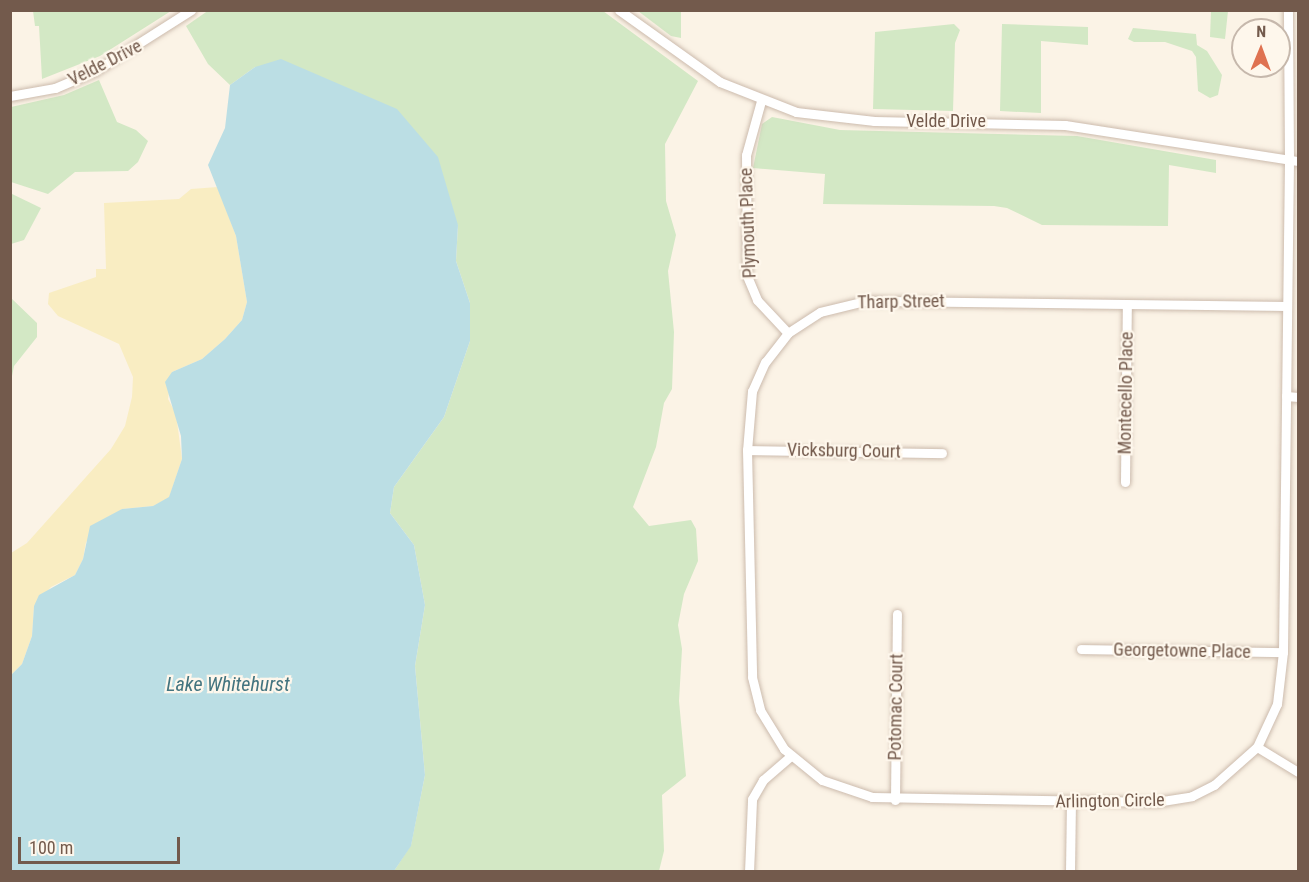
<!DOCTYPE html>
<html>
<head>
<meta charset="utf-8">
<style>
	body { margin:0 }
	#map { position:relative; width:1309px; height:882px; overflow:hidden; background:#fbf3e6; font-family:"Roboto Condensed",sans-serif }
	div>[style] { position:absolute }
	.green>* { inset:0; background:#d3e8c5 }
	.sand>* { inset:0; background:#f9edc2 }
	.water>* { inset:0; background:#bbdee4 }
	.roads { filter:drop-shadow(0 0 2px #ccbbad) drop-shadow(0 0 2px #ccbbad) }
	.street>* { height:9px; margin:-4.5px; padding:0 4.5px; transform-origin:4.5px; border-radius:4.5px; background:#fff }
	span { translate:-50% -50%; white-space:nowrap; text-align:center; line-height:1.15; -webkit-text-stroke:4.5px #fef7ec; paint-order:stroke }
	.street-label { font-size:18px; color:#735a4c }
	.water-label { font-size:20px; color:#43747f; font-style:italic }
	.frame { position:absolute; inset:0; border:12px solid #735a4c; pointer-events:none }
	.north { position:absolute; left:1231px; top:18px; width:60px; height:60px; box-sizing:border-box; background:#fef7ec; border:2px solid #c6b8ac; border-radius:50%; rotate:1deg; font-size:16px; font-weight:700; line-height:24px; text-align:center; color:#735a4c }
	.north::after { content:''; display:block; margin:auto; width:21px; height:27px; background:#df7251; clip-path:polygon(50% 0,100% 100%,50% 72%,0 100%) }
	.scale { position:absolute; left:18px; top:837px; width:162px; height:27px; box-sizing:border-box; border:3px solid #735a4c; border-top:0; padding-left:8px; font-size:18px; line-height:21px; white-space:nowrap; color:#735a4c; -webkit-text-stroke:4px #fef7ec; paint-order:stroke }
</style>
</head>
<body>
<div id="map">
	<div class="green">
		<i style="clip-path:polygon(209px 10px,603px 11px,698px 81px,665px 144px,666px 201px,676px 235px,668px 271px,674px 332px,672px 389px,664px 403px,656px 447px,633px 507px,649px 526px,691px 520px,696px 529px,698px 561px,684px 594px,678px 625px,682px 649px,679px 701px,686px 776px,662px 795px,664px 851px,659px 871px,394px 871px,411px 845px,425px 775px,415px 666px,425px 605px,414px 545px,390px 513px,394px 487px,444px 417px,470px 341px,470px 303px,456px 261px,458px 225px,255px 67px,230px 85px,208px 64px,186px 26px)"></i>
		<i style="clip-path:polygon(33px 11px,33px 10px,171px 11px,100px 56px,42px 79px,39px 26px,35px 26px)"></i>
		<i style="clip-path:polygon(638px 11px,681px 11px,681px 38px,671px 36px)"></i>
		<i style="clip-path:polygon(1211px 11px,1228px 11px,1225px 39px,1210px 37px)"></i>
		<i style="clip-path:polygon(954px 24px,960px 30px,955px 43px,953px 111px,873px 109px,875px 32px)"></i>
		<i style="clip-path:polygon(1002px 24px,1088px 27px,1088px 45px,1041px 41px,1041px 113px,1000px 111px)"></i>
		<i style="clip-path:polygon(1133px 28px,1196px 34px,1197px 45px,1207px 51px,1222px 75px,1218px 95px,1210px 98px,1198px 91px,1196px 57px,1192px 51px,1165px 42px,1134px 42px,1128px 39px)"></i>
		<i style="clip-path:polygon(99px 80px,117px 122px,136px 130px,148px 141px,138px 162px,128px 171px,75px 172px,48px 194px,11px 182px,11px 107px,64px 95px)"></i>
		<i style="clip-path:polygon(772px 117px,840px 130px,1077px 136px,1216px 160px,1216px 173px,1169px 165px,1168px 226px,1042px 225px,1007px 208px,994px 206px,823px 204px,825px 174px,753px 168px,762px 124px)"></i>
		<i style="clip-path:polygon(10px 193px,41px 208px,24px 240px,11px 244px)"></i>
		<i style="clip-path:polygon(11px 298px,37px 323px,37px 337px,14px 366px,11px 381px)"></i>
	</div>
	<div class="sand">
		<i style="clip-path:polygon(218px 187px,236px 236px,247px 302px,242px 320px,225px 339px,202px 359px,172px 372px,168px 399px,176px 414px,182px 459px,169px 498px,153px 506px,122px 509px,86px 542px,83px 559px,75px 575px,51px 587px,34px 606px,32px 636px,22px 664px,11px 675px,11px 553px,27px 543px,111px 449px,125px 426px,132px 397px,133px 377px,119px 344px,58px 316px,48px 304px,49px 293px,96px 277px,96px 269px,106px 269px,104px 203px,179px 199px,191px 189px)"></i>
	</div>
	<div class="water">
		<i style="clip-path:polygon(281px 59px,397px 109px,438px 157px,458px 225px,456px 261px,470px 303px,470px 341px,444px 417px,394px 487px,390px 513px,414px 545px,425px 605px,415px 666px,425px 775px,411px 846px,394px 871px,11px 871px,11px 675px,22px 664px,32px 636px,34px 606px,39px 595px,75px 575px,83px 559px,90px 526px,122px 509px,153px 506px,169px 497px,182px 459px,181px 436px,165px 382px,172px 372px,202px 359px,225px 339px,242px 320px,247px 302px,236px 236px,208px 165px,225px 128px,230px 85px,255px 67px)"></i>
	</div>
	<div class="roads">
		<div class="street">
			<i style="left:619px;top:10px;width:124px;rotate:35.5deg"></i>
			<i style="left:720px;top:82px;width:82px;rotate:21.5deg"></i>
			<i style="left:796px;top:112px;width:79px;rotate:6.6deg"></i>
			<i style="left:874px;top:121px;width:191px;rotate:1.2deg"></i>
			<i style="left:1065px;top:125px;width:236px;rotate:8.8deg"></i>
			<i style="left:10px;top:96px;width:46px;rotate:-10.1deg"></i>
			<i style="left:55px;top:88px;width:43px;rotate:-23deg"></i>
			<i style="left:95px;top:71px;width:114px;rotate:-32.4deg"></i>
			<i style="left:761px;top:101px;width:56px;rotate:105.5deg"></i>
			<i style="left:746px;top:155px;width:121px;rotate:89.5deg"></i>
			<i style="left:747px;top:276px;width:26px;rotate:67deg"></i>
			<i style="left:757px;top:300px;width:45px;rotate:46.8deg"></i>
			<i style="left:1287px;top:306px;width:422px;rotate:-179.3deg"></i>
			<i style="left:865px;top:301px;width:46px;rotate:166.3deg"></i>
			<i style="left:820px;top:312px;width:38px;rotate:147deg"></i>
			<i style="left:788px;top:333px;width:37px;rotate:128deg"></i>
			<i style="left:765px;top:362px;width:32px;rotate:114deg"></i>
			<i style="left:752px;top:391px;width:59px;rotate:94.8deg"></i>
			<i style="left:747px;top:450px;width:227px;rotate:88.7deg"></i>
			<i style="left:752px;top:677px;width:34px;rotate:76deg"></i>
			<i style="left:760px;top:710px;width:46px;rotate:58.4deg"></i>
			<i style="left:784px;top:749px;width:49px;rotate:39.2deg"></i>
			<i style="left:822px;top:780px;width:53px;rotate:18.8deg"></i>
			<i style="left:872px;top:797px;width:284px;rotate:1deg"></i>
			<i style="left:1156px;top:802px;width:36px;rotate:-9deg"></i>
			<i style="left:1192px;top:796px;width:25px;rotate:-27deg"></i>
			<i style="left:1214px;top:785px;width:57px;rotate:-41.5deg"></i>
			<i style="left:1257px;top:747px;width:47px;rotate:-65.1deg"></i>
			<i style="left:1277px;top:704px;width:52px;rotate:-83.4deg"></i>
			<i style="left:1283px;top:652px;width:492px;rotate:-89.3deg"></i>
			<i style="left:1289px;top:160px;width:150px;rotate:-90.4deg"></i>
			<i style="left:1286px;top:396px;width:12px;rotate:5deg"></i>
			<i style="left:747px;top:450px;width:195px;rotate:0.9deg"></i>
			<i style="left:1125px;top:482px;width:178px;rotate:-89.4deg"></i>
			<i style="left:1081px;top:649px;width:202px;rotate:0.9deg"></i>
			<i style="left:1257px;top:747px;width:48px;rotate:31.4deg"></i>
			<i style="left:895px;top:800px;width:186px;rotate:-89.4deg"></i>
			<i style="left:749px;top:872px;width:73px;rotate:-87.6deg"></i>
			<i style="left:752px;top:799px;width:22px;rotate:-60deg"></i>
			<i style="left:763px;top:780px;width:37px;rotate:-41deg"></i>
			<i style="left:1070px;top:872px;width:70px;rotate:-89.2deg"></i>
		</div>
	</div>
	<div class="street-label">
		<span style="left:105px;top:63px;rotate:-27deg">Velde Drive</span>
		<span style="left:946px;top:121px">Velde Drive</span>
		<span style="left:748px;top:223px;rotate:-92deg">Plymouth Place</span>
		<span style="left:901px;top:302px;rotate:-1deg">Tharp Street</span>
		<span style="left:1126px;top:393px;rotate:-89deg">Montecello Place</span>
		<span style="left:844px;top:451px;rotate:1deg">Vicksburg Court</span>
		<span style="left:1182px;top:651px;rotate:1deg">Georgetowne Place</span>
		<span style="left:896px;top:707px;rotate:-89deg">Potomac Court</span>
		<span style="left:1110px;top:801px;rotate:-1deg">Arlington Circle</span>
	</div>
	<div class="water-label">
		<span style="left:228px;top:684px">Lake Whitehurst</span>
	</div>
	<div class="frame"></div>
	<div class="north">N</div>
	<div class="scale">100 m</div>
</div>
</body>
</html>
